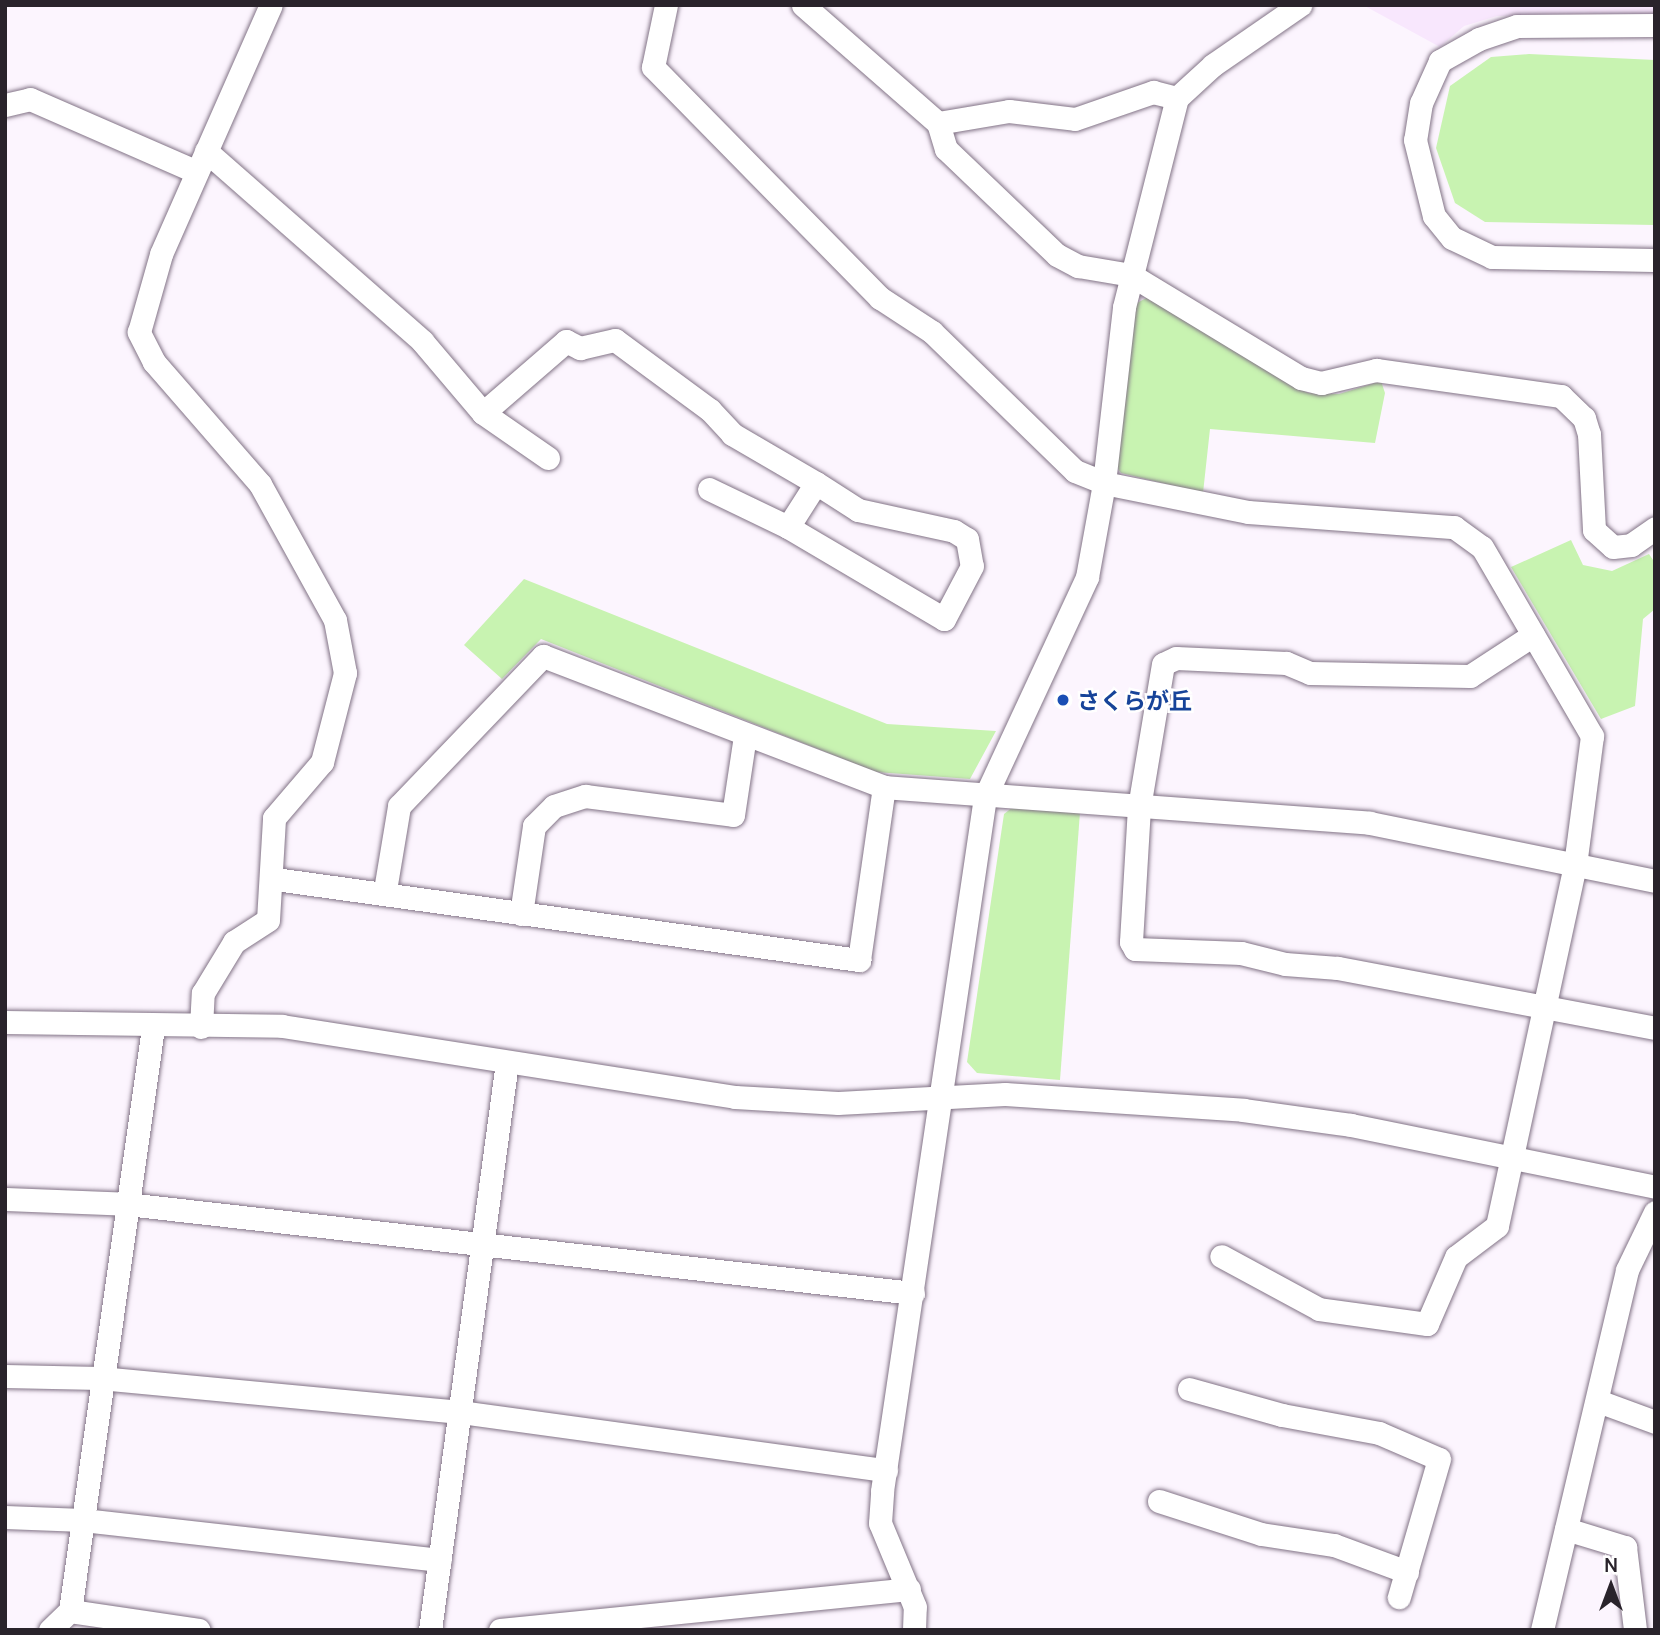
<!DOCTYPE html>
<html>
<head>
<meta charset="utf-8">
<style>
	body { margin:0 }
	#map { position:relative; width:1660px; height:1635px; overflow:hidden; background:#fcf5fe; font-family:Manrope,"Noto Sans JP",sans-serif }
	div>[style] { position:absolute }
	.built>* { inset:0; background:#f8e7fd }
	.green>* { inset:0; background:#c8f3b1 }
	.roads { filter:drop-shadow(0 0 2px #827386) drop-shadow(0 0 2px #827386) }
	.street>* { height:23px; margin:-11.5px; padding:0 11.5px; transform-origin:11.5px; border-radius:11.5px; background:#fff }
	.dots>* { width:19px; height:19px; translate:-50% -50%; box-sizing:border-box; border:4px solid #fff; border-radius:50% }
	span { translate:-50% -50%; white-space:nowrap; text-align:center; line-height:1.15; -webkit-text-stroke:5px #fff; paint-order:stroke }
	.transit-label { font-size:23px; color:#164399; font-weight:700 }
	.left { translate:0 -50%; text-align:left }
	.frame { position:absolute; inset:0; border:7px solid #29232b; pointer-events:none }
	.north { position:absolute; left:1576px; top:1551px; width:70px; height:70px; -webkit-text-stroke:5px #fff; paint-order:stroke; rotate:0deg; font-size:19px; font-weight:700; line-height:28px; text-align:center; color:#29232b }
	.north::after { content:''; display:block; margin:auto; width:24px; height:32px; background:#29232b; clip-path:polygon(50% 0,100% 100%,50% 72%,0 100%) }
</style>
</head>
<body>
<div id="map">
	<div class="built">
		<i style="clip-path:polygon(1363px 5px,1655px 5px,1655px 15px,1497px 16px,1464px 26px,1440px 47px)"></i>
	</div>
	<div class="green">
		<i style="clip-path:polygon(1529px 54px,1655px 60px,1655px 225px,1485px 222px,1455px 203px,1436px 148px,1450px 86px,1491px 57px)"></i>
		<i style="clip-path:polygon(1152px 295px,1308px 393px,1339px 394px,1381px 381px,1385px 393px,1375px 443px,1210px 429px,1203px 493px,1121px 473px,1113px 462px,1135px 304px)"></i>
		<i style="clip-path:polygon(1571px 540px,1583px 565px,1612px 571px,1649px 554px,1655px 563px,1655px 609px,1643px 619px,1635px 706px,1601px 719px,1511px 567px)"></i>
		<i style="clip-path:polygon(524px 579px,887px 724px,996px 731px,970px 779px,876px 772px,541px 639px,502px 679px,464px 645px)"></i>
		<i style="clip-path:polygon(1013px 807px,1080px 812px,1060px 1080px,977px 1073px,967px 1062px,1004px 814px)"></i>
	</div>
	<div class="roads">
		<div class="street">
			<i style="left:666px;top:5px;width:63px;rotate:101.8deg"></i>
			<i style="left:653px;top:67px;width:324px;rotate:45.5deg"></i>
			<i style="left:880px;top:298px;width:62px;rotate:33.2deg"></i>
			<i style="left:932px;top:332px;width:199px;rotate:44.2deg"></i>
			<i style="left:1075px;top:471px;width:31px;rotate:22deg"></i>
			<i style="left:1104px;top:483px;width:147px;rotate:11.4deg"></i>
			<i style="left:1248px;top:512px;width:207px;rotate:4.2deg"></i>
			<i style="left:1454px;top:527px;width:34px;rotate:36deg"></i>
			<i style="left:1482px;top:547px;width:219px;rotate:59.8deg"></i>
			<i style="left:1592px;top:736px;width:130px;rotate:97.5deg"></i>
			<i style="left:1575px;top:865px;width:369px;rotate:102.2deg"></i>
			<i style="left:1497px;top:1226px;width:51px;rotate:142.9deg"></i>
			<i style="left:1456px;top:1257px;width:73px;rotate:113.4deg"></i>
			<i style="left:1427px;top:1324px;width:109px;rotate:-172.1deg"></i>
			<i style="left:1319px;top:1309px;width:111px;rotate:-151.6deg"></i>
			<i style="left:803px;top:5px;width:179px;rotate:41.2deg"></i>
			<i style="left:938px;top:123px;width:27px;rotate:73deg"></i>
			<i style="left:946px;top:149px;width:153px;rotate:43.7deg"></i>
			<i style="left:1057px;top:255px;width:24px;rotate:28deg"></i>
			<i style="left:1078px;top:266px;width:54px;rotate:9.6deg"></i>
			<i style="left:1131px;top:275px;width:199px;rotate:31.2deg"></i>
			<i style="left:1301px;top:378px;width:21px;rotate:14deg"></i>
			<i style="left:1321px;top:383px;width:57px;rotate:-13.3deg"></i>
			<i style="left:1376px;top:370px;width:187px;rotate:8deg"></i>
			<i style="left:1561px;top:396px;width:32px;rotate:44deg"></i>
			<i style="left:1584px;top:418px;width:17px;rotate:73deg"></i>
			<i style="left:1589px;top:434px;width:96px;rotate:87deg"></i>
			<i style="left:1594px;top:530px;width:25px;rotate:42deg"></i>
			<i style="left:1613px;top:547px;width:18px;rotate:-6deg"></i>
			<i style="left:1631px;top:545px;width:29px;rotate:-35deg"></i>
			<i style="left:1655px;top:25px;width:138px;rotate:179.6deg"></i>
			<i style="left:1517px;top:26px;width:40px;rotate:161.1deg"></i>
			<i style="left:1479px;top:39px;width:45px;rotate:150.6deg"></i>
			<i style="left:1440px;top:61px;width:46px;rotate:114.3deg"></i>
			<i style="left:1421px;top:103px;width:37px;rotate:99deg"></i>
			<i style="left:1415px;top:140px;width:78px;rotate:76deg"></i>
			<i style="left:1434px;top:216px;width:28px;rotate:51deg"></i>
			<i style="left:1452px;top:238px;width:44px;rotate:25.4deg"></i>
			<i style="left:1492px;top:257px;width:163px;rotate:1.1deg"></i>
			<i style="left:5px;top:105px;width:26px;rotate:-13deg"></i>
			<i style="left:30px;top:99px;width:182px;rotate:23.6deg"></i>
			<i style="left:938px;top:123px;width:72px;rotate:-9.6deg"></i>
			<i style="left:1009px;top:111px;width:66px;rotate:6.9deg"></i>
			<i style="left:1075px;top:119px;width:83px;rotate:-19.1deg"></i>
			<i style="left:1153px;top:92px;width:25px;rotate:14deg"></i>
			<i style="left:206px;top:151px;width:288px;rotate:41.3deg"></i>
			<i style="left:422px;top:341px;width:94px;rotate:49.7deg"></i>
			<i style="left:483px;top:413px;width:79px;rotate:34.7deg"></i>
			<i style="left:483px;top:413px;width:110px;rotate:-40.9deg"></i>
			<i style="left:566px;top:341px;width:16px;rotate:27deg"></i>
			<i style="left:580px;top:348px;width:36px;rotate:-13deg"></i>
			<i style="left:615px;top:340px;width:118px;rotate:36.4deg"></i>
			<i style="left:710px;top:410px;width:33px;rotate:47deg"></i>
			<i style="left:732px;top:434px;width:97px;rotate:30.3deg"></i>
			<i style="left:816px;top:483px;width:50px;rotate:32.7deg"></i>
			<i style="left:858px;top:510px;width:98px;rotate:12.3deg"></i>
			<i style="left:954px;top:531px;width:15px;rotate:32deg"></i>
			<i style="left:967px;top:539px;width:27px;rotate:80deg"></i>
			<i style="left:972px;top:566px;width:60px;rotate:117.8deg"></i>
			<i style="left:944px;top:619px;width:181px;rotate:-149.5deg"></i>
			<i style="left:788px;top:527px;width:52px;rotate:-57.5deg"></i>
			<i style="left:709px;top:489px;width:88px;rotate:25.7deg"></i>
			<i style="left:1533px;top:635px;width:75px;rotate:146.9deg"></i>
			<i style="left:1470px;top:676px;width:160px;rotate:-178.9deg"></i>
			<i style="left:1310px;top:673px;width:26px;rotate:-157deg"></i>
			<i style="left:1286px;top:663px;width:110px;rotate:-177.4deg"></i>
			<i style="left:1176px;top:658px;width:14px;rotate:155deg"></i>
			<i style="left:1163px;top:664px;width:145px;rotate:99.5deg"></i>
			<i style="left:1139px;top:807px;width:135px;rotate:93.4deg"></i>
			<i style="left:1131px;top:942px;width:8px;rotate:60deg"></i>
			<i style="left:1135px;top:949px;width:106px;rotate:2.2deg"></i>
			<i style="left:1241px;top:953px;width:45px;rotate:14deg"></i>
			<i style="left:1285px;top:964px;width:53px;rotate:4.3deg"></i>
			<i style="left:1338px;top:968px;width:323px;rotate:10.7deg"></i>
			<i style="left:275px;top:879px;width:590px;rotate:7.9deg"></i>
			<i style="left:859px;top:960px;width:175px;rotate:-81.8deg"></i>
			<i style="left:385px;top:890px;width:85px;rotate:-80.5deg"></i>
			<i style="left:399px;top:806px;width:208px;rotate:-46.2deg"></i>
			<i style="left:543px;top:656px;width:365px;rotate:21deg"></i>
			<i style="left:884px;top:787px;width:487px;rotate:4.2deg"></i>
			<i style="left:1370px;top:823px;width:291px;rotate:11.5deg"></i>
			<i style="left:521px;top:914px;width:89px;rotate:-81.6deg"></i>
			<i style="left:534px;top:826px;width:28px;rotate:-45deg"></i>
			<i style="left:554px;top:806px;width:33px;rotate:-18deg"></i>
			<i style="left:585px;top:796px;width:149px;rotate:7.3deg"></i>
			<i style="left:733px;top:815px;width:80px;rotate:-81.4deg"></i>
			<i style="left:5px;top:1022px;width:277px;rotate:0.8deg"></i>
			<i style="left:282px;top:1026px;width:459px;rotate:8.9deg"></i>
			<i style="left:735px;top:1097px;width:103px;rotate:3.3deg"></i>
			<i style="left:838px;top:1103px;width:167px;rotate:-3.1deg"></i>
			<i style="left:1005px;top:1094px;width:239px;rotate:3.8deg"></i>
			<i style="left:1243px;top:1110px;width:109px;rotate:7.9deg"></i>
			<i style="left:1351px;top:1125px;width:310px;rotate:11.5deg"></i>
			<i style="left:201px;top:1027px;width:34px;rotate:-87deg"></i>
			<i style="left:203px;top:993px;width:60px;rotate:-58.7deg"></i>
			<i style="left:234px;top:942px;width:40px;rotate:-32.9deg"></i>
			<i style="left:268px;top:920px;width:102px;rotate:-86.6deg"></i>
			<i style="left:274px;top:818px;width:74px;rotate:-49.4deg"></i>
			<i style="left:322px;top:762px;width:92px;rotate:-75.5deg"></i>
			<i style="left:345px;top:673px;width:54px;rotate:-100.7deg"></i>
			<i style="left:335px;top:620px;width:155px;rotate:-118.9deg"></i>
			<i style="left:260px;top:484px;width:162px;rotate:-131deg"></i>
			<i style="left:154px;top:362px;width:34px;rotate:-117deg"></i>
			<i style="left:139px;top:332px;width:81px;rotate:-74.2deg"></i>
			<i style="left:161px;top:254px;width:272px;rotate:-66.2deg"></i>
			<i style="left:5px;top:1199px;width:122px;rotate:2.3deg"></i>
			<i style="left:127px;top:1204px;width:791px;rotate:6.46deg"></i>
			<i style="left:5px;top:1376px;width:95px;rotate:1.2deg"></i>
			<i style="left:100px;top:1378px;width:362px;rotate:5.4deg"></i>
			<i style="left:460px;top:1412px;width:430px;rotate:7.8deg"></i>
			<i style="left:1189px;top:1389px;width:97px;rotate:15.6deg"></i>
			<i style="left:1282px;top:1415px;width:99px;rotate:10.5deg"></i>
			<i style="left:1379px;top:1433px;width:65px;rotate:23.4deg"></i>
			<i style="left:1439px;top:1459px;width:144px;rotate:106.2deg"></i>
			<i style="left:1598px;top:1401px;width:61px;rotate:20.2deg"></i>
			<i style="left:1159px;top:1501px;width:107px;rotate:17.9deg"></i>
			<i style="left:1261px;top:1534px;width:74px;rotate:8.6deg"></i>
			<i style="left:1334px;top:1545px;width:78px;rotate:20.3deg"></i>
			<i style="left:5px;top:1517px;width:78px;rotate:2.2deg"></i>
			<i style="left:83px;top:1520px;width:359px;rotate:6.4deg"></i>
			<i style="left:1566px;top:1529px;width:62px;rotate:17deg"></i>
			<i style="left:1625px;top:1547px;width:84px;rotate:83.1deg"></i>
			<i style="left:70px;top:1611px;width:130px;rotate:8.4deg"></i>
			<i style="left:50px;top:1630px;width:28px;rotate:-44deg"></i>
			<i style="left:70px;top:1611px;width:589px;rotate:-81.9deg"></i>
			<i style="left:430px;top:1630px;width:573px;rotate:-82.28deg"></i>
			<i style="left:500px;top:1630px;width:411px;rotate:-5.7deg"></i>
			<i style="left:914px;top:1630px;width:23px;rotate:-88deg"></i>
			<i style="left:915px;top:1607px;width:91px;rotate:-112.6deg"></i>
			<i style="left:880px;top:1523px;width:32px;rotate:-86deg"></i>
			<i style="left:882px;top:1491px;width:702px;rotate:-81.56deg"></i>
			<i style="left:985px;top:797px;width:242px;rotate:-65.1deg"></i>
			<i style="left:1087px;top:577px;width:96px;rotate:-79.7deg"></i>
			<i style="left:1104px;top:483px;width:177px;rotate:-83.5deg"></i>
			<i style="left:1124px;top:307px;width:216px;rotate:-75.8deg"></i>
			<i style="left:1177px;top:98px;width:49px;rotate:-42.5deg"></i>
			<i style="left:1213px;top:65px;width:106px;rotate:-34.6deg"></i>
			<i style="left:1542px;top:1630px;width:370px;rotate:-76.7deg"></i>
			<i style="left:1627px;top:1270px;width:64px;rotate:-64.2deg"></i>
		</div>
	</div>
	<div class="dots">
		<i style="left:1063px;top:700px;background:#1a4fb4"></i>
	</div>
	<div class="transit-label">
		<span class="left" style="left:1077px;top:700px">さくらが丘</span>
	</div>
	<div class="frame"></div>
	<div class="north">N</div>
</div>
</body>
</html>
